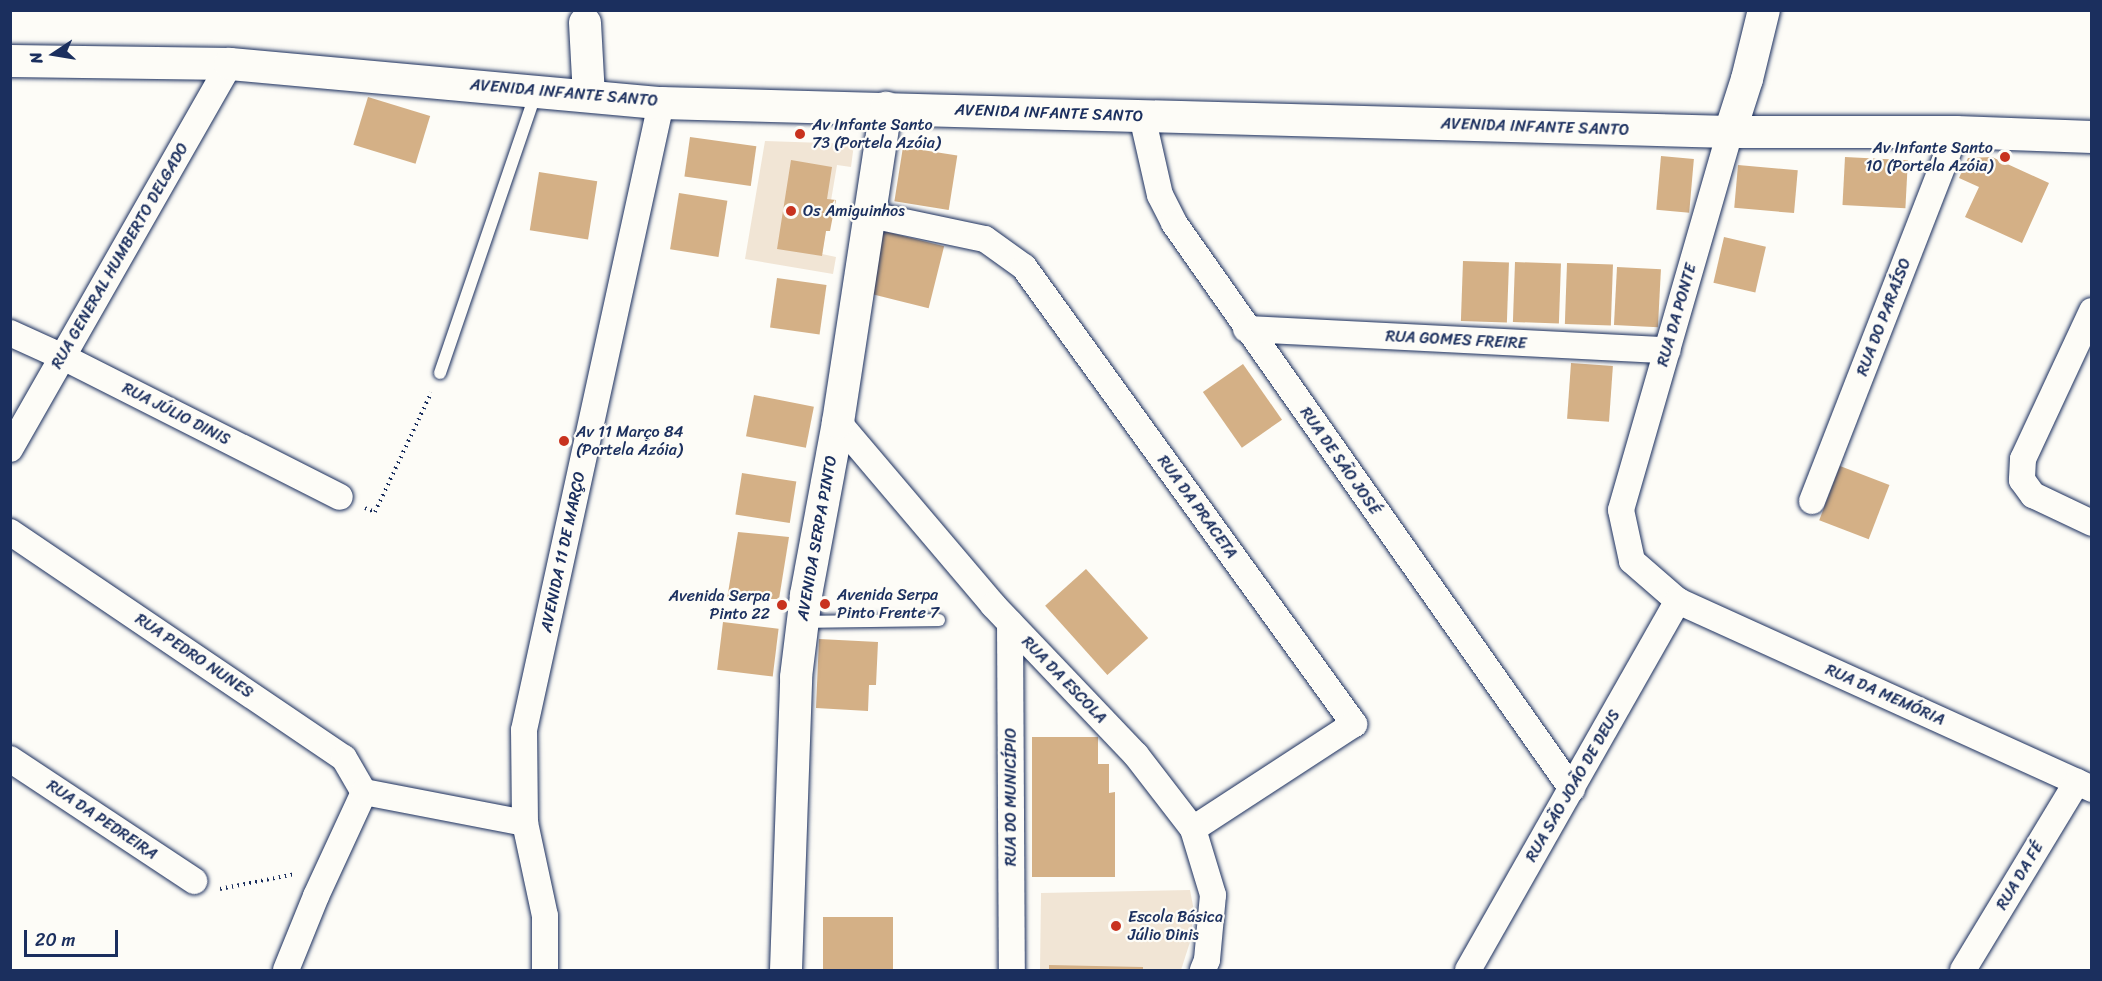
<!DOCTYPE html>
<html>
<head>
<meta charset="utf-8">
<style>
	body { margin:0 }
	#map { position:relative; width:2102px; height:981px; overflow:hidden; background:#fdfcf7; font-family:Sriracha,sans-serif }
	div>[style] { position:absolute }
	.built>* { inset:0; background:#f1e5d5 }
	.building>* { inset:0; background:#d4b086; transform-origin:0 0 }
	.path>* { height:4px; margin-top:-2px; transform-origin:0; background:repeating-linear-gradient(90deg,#1b2f5e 0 1.5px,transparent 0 6px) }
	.roads { filter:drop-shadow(0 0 2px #1b2f5e) drop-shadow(0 0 2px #1b2f5e) }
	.service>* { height:12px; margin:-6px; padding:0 6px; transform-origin:6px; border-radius:6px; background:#fdfcf7 }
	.minor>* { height:26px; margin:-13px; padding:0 13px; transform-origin:13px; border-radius:13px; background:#fdfcf7 }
	.tertiary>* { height:32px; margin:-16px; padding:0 16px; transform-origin:16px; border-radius:16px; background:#fdfcf7 }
	.dots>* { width:16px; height:16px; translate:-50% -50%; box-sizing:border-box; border:3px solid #fdfcf7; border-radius:50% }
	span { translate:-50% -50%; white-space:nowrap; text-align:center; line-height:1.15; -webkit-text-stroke:4.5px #fdfcf7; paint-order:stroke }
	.street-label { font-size:16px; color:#1b2f5e }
	.poi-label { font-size:16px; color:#1b2f5e }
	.left { translate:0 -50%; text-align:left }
	.right { translate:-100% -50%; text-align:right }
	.frame { position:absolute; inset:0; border:12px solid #1b2f5e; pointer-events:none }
	.north { position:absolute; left:24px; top:24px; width:60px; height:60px; -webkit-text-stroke:4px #fdfcf7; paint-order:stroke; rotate:258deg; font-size:16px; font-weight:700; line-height:24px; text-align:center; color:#1b2f5e }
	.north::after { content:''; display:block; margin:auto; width:21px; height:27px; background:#1b2f5e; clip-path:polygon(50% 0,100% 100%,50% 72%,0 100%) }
	.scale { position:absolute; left:24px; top:930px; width:94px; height:27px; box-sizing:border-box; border:3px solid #1b2f5e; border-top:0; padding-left:8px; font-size:18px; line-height:21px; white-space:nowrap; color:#1b2f5e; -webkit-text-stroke:4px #fdfcf7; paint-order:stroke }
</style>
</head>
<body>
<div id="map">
	<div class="built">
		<i style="clip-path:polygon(765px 141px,854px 144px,851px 167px,837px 165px,822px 254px,836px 257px,833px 274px,745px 259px)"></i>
		<i style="clip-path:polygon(1190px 890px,1194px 911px,1190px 942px,1181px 970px,1040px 970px,1041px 893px)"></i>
	</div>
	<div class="building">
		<i style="left:368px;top:97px;width:65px;height:50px;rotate:17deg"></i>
		<i style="left:690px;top:137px;width:67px;height:40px;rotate:8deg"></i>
		<i style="left:903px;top:147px;width:55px;height:55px;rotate:9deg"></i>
		<i style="left:1661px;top:156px;width:33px;height:54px;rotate:5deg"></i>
		<i style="left:1845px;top:157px;width:63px;height:48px;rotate:3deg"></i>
		<i style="clip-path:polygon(1992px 157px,2049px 183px,2022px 243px,1965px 217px,1979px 187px,1959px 178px,1968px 158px)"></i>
		<i style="clip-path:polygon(791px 160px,832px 167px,827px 199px,836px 200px,830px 231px,826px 231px,822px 256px,777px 249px)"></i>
		<i style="left:1738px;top:165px;width:60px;height:43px;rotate:5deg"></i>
		<i style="left:539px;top:172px;width:59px;height:59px;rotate:9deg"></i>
		<i style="left:679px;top:193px;width:49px;height:57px;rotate:9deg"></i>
		<i style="left:883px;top:231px;width:63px;height:64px;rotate:14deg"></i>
		<i style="left:1724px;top:237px;width:43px;height:47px;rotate:13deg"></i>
		<i style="left:1463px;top:261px;width:46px;height:60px;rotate:2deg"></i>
		<i style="left:1515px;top:262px;width:46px;height:60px;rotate:2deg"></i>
		<i style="left:1567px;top:263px;width:46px;height:61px;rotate:2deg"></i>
		<i style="left:1617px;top:267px;width:44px;height:58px;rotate:3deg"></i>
		<i style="left:777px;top:278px;width:50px;height:50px;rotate:8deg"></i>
		<i style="left:1571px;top:363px;width:42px;height:56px;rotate:4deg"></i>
		<i style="left:1243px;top:364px;width:68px;height:49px;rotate:55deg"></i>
		<i style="left:754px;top:395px;width:61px;height:42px;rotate:11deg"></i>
		<i style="left:1840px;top:466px;width:53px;height:58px;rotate:21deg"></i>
		<i style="left:742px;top:473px;width:55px;height:42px;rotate:9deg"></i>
		<i style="clip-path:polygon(738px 532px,789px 537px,779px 599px,727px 599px)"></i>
		<i style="left:1086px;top:569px;width:93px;height:55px;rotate:48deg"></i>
		<i style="left:723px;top:622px;width:56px;height:48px;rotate:7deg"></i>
		<i style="clip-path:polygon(819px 639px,878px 642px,876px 685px,869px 685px,868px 711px,816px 708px)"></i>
		<i style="clip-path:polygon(1032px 737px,1098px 737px,1098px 764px,1109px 764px,1109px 793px,1115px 792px,1115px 877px,1032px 877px)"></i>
		<i style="left:823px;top:917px;width:70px;height:53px"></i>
		<i style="clip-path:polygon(1049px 965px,1143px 967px,1143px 970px,1049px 970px)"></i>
	</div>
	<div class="path">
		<i style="left:365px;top:508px;width:11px;rotate:22deg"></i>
		<i style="left:375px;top:512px;width:132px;rotate:-64.8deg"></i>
		<i style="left:220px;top:889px;width:76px;rotate:-11.3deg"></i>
	</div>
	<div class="roads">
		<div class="service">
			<i style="left:440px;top:373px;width:297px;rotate:-71.1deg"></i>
			<i style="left:803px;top:622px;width:136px;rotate:-0.8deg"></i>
		</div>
		<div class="minor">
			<i style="left:1142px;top:116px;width:81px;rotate:77.2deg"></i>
			<i style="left:1160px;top:195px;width:31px;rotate:63deg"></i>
			<i style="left:1174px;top:223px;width:692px;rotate:54.89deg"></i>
			<i style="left:1730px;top:132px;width:393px;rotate:106.1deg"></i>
			<i style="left:1621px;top:510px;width:52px;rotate:77.8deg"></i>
			<i style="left:1632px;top:561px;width:61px;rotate:41deg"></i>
			<i style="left:1678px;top:601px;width:455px;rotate:24.4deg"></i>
			<i style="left:871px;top:215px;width:116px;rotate:11.9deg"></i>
			<i style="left:985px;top:239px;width:48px;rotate:35.7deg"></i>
			<i style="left:1024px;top:267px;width:564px;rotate:54.17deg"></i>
			<i style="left:1354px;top:724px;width:192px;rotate:146.9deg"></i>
			<i style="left:2092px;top:311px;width:163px;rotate:115deg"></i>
			<i style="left:2023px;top:459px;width:21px;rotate:93deg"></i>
			<i style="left:2022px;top:480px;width:19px;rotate:54deg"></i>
			<i style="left:2033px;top:495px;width:65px;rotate:25.4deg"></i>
			<i style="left:1246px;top:329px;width:422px;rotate:2.9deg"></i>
			<i style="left:10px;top:333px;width:58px;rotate:24.4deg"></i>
			<i style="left:63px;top:357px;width:310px;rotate:26.8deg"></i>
			<i style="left:838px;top:422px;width:240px;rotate:49.7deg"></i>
			<i style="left:993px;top:605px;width:207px;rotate:46.4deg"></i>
			<i style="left:1136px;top:755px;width:93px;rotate:52.4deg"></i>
			<i style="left:1193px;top:829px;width:69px;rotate:73.1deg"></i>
			<i style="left:1213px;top:895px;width:65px;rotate:95.3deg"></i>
			<i style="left:1207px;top:960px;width:11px;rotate:112deg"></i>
			<i style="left:10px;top:449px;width:443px;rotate:-60.3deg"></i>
			<i style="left:1812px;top:501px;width:396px;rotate:-68.7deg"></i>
			<i style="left:10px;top:532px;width:403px;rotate:34.1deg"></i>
			<i style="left:344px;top:758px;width:39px;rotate:60deg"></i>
			<i style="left:1010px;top:623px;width:347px;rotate:89.7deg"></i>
			<i style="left:10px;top:759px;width:221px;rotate:33.5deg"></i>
			<i style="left:286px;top:970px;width:80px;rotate:-67.9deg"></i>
			<i style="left:316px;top:896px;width:115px;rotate:-65.2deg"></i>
			<i style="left:364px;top:792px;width:164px;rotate:10.9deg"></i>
			<i style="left:545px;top:970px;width:54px;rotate:-90deg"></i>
			<i style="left:545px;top:916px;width:95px;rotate:-102.1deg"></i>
			<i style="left:525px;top:823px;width:93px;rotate:-90.6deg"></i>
			<i style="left:524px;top:730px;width:642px;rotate:-77.67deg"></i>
			<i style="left:1468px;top:970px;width:425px;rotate:-60.4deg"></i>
			<i style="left:1963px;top:970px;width:220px;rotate:-58.8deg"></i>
		</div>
		<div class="tertiary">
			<i style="left:585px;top:23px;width:73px;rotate:86.9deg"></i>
			<i style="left:10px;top:61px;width:220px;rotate:0.8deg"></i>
			<i style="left:230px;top:64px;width:433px;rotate:5.2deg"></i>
			<i style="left:661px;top:103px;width:1069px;rotate:1.55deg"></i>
			<i style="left:1730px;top:132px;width:226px"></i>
			<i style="left:1956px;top:132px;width:136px;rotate:2.1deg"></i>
			<i style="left:1730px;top:132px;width:56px;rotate:-72.2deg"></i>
			<i style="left:1747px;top:79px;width:71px;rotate:-76.2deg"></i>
			<i style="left:786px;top:970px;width:293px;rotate:-88deg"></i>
			<i style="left:796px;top:677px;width:83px;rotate:-83deg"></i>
			<i style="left:806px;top:595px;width:176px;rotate:-79.5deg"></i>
			<i style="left:838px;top:422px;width:318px;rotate:-81.3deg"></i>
		</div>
	</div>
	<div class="dots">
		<i style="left:800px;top:134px;background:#c8321e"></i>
		<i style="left:2005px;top:157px;background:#c8321e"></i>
		<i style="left:791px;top:211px;background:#c8321e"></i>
		<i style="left:564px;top:441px;background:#c8321e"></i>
		<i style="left:825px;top:604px;background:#c8321e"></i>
		<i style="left:782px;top:605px;background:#c8321e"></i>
		<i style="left:1116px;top:926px;background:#c8321e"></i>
	</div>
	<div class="street-label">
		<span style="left:564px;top:93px;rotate:5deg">AVENIDA INFANTE SANTO</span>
		<span style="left:1049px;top:113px;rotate:2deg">AVENIDA INFANTE SANTO</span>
		<span style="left:1535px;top:127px;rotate:2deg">AVENIDA INFANTE SANTO</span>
		<span style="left:120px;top:256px;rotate:-60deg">RUA GENERAL HUMBERTO DELGADO</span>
		<span style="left:1677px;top:315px;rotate:-74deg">RUA DA PONTE</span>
		<span style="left:1884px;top:317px;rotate:-69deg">RUA DO PARAÍSO</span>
		<span style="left:1456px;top:340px;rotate:3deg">RUA GOMES FREIRE</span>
		<span style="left:176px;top:414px;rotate:27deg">RUA JÚLIO DINIS</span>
		<span style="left:1340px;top:461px;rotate:55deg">RUA DE SÃO JOSÉ</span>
		<span style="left:1197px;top:507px;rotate:54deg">RUA DA PRACETA</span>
		<span style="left:817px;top:538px;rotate:-80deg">AVENIDA SERPA PINTO</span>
		<span style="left:563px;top:552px;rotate:-78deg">AVENIDA 11 DE MARÇO</span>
		<span style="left:194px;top:656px;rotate:34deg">RUA PEDRO NUNES</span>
		<span style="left:1064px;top:680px;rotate:46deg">RUA DA ESCOLA</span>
		<span style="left:1885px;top:695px;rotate:24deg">RUA DA MEMÓRIA</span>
		<span style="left:1573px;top:786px;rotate:-60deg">RUA SÃO JOÃO DE DEUS</span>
		<span style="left:1011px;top:797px;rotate:-90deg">RUA DO MUNICÍPIO</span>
		<span style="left:102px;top:820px;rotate:34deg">RUA DA PEDREIRA</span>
		<span style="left:2020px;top:876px;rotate:-59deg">RUA DA FÉ</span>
	</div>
	<div class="poi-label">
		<span class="left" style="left:812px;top:134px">Av Infante Santo<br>73 (Portela Azóia)</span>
		<span class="right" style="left:1993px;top:157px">Av Infante Santo<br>10 (Portela Azóia)</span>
		<span class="left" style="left:803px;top:211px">Os Amiguinhos</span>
		<span class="left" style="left:576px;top:441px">Av 11 Março 84<br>(Portela Azóia)</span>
		<span class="left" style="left:837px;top:604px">Avenida Serpa<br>Pinto Frente 7</span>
		<span class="right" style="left:770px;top:605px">Avenida Serpa<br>Pinto 22</span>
		<span class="left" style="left:1128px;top:926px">Escola Básica<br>Júlio Dinis</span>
	</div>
	<div class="frame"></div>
	<div class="north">N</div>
	<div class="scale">20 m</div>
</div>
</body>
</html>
